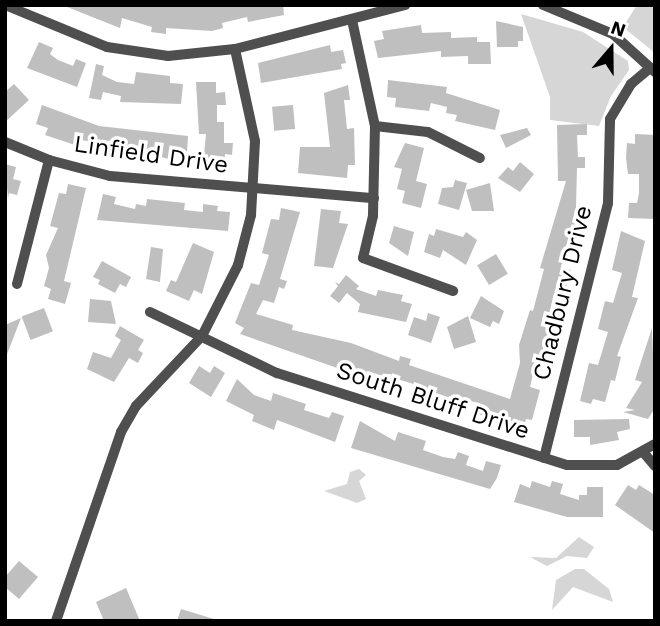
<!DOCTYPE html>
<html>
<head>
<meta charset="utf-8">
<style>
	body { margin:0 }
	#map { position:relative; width:660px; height:626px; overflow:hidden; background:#fff; font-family:"Work Sans",sans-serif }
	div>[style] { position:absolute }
	.green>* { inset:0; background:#d6d6d6 }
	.building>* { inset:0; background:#bfbfbf; transform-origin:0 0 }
	.street>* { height:10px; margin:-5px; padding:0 5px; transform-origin:5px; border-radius:5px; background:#4f4f4f }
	span { translate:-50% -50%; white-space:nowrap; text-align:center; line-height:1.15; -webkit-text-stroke:7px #fff; paint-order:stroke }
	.street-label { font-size:24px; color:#000 }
	.frame { position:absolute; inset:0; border:7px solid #000; pointer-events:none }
	.north { position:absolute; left:576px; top:14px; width:70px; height:70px; -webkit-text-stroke:5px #fff; paint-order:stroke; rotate:20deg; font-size:19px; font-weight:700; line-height:28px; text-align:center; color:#000 }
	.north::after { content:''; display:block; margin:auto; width:24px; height:32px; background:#000; clip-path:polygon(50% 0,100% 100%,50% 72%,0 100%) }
</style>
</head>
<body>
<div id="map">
	<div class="green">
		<i style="clip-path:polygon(637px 5px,655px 5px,655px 53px,623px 27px)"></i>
		<i style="clip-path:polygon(521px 14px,583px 32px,628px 61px,629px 70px,611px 96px,599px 126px,550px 120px,550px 97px)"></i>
		<i style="clip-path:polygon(359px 469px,366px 475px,359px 481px,366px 499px,357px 503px,324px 491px,347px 484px,350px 472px)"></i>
		<i style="clip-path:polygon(579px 537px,594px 547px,587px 558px,567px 556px,547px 566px,530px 557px,556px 558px)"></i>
		<i style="clip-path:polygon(575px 569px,584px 569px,609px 589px,613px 602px,573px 587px,552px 610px,556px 580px)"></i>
	</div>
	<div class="building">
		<i style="clip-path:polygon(62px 5px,283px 5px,284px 15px,248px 22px,247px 17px,222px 23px,223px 28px,212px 31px,166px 28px,166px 34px,151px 32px,152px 27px,122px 18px,120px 28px)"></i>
		<i style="clip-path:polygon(496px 21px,523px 27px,523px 41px,518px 41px,518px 47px,497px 47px)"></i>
		<i style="clip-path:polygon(421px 25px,422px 33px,451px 32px,451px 38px,477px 37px,477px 42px,490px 42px,491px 64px,468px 64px,468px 56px,441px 57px,441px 51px,378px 58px,374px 41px,384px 39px,382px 31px)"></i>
		<i style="clip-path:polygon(39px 42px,53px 48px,50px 54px,58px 60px,73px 66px,76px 59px,86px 63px,77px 87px,27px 68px)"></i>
		<i style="clip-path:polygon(330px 45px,331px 52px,343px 50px,346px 63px,341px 64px,342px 69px,261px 83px,258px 63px)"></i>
		<i style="clip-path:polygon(96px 64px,104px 66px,102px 75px,117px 82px,134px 84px,136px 72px,170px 76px,170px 83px,183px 84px,181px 104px,120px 102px,121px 96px,103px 92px,101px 100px,89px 98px)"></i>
		<i style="clip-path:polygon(388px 80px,447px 87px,446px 93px,500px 110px,495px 130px,455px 121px,457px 115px,446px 113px,447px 107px,431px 103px,429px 111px,395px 107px,396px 98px,387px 97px)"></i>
		<i style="clip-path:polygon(196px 82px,216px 82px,216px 93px,225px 92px,226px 105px,217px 105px,217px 122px,224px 122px,224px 143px,233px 143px,232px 155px,225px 154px,224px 167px,203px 165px,206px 134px,199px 134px)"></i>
		<i style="clip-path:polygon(14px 84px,29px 100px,5px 122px,5px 92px)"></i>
		<i style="clip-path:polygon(348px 85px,350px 100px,344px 100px,347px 129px,354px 128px,355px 165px,348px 165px,347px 178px,298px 173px,300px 147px,330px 147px,324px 93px)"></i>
		<i style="clip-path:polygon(42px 105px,99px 126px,188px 136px,187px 154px,176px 153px,175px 161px,141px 151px,141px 158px,110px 152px,110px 146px,77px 139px,75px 145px,45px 135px,48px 128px,36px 124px)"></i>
		<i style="left:293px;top:105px;width:24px;height:21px;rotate:85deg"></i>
		<i style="clip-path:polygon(587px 124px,587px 135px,577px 135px,578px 157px,585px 157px,585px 168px,577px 168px,576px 207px,592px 211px,592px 215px,575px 214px,575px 218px,582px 220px,578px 234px,570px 232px,561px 268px,571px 270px,564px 296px,554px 293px,546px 328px,555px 330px,548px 355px,540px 353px,535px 366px,530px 387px,540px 390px,532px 420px,526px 419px,524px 427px,477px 414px,481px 404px,463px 399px,449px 396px,447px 405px,420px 396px,423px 387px,391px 377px,389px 386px,240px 334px,244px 328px,235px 323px,251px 283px,259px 285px,269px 255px,262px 253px,271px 219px,279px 220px,281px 208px,300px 212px,280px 279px,287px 281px,284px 289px,279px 287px,274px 303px,263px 300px,256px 314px,293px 325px,292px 330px,351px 343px,399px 361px,400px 356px,411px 359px,409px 365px,510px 399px,520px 363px,519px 345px,530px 310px,533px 311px,544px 269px,540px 268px,566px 181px,558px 181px,557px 125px)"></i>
		<i style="clip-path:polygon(527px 128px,531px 135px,506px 148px,500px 135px)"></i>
		<i style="clip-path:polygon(635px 134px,655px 135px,655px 219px,628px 218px,629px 203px,637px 203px,639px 193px,639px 174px,628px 174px,626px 158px,627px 143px,635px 144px)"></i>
		<i style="clip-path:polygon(405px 143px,424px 148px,416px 181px,427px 184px,421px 208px,402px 203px,405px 191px,397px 189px,402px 169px,394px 167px)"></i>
		<i style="clip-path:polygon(520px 162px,534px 174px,520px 192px,498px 178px,508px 167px,513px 171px)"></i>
		<i style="clip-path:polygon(5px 164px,16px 167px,13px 179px,21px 181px,17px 195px,9px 193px,8px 198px)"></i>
		<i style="clip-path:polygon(455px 180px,467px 183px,459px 210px,438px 204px,442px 188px,453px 187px)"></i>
		<i style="clip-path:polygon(490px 183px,494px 211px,472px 211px,466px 190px)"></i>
		<i style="clip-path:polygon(68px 184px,86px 188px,64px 281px,71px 283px,65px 304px,48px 299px,51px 289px,44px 286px,49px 268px,46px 255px,58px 228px,50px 226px,59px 193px,66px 194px)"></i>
		<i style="clip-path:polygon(103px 194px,116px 197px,114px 204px,135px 209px,136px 204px,146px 206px,147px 199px,185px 203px,184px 210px,203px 212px,203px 204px,218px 206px,217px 211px,230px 212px,228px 231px,97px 220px)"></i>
		<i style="clip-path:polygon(321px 209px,341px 211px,339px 223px,348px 224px,333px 268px,314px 266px)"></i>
		<i style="clip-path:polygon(394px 226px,414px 232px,408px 256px,389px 243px)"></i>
		<i style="clip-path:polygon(436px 229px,463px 237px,466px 232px,477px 240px,466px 265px,443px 250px,440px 258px,424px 252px,429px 234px,434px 236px)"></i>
		<i style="clip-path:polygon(621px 231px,645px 241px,632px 297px,638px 298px,617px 356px,621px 357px,615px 381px,611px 380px,605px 402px,593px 399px,591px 404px,580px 401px,589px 363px,598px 365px,608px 332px,598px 329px,605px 301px,613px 303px,622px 273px,612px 270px)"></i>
		<i style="clip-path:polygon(193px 243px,214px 252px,202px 294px,194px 290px,189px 301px,166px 291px,171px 280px,176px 282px)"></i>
		<i style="clip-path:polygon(151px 247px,163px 249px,160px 282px,146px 279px)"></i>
		<i style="left:496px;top:254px;width:23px;height:22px;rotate:59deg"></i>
		<i style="clip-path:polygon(102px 261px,131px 277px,126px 287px,120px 284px,115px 293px,98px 284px,100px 280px,93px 277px)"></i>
		<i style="clip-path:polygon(346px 275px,359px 286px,356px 289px,376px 296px,378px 290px,403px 295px,401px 301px,412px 304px,406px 322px,358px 312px,360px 304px,347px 293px,339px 303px,330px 296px,338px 286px,335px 282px,339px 284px)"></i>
		<i style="clip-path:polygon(481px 296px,504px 311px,499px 324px,493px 321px,490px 327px,470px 318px)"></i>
		<i style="clip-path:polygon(90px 299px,111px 301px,116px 324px,88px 322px)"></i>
		<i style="left:44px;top:308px;width:25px;height:24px;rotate:69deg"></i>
		<i style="clip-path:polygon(428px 313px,440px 317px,431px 343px,408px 335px,414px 317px,426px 321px)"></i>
		<i style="clip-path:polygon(468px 316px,476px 342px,454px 349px,447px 327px)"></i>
		<i style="clip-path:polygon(21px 318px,6px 357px,5px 357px,5px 325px)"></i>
		<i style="clip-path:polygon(120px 326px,144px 340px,138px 350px,143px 353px,138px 363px,129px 358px,114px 382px,87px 369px,93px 352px,111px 358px,121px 340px,115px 336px)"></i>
		<i style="clip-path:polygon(652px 328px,655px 408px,648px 419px,623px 412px,635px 410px,626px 408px,642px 382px,635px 380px)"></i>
		<i style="clip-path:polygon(199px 366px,210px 373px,214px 366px,225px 373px,211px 397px,189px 383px)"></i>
		<i style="clip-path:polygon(237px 379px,254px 395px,271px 401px,273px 393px,306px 404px,304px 410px,329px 418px,332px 412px,344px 416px,335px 442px,277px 420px,274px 430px,252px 421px,254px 415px,226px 401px)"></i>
		<i style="clip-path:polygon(629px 419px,630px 429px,617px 432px,619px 440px,590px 445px,590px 437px,574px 437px,574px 420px)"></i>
		<i style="clip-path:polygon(360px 421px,395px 441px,398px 432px,426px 441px,423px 450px,443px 457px,455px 459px,458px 452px,469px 456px,466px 465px,483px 471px,486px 461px,501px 465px,497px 478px,490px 489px,351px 448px)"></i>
		<i style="clip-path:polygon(532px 481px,550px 487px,552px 481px,563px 484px,560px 494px,579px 500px,579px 495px,587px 495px,587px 487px,603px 487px,603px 517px,567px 517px,514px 502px,520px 484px,530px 488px)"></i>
		<i style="clip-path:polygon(628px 485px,636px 490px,639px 485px,655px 495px,655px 533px,615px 505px)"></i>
		<i style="clip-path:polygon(19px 561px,38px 577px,19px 599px,5px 587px,5px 577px)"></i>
		<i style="clip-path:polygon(126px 588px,140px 621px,104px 621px,96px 602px)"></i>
		<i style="clip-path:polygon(181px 609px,214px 619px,213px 621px,177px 621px)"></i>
	</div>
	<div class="street">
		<i style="left:5px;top:5px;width:110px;rotate:22.4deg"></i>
		<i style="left:107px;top:47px;width:62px;rotate:8.4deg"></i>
		<i style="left:168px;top:56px;width:67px;rotate:-6deg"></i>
		<i style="left:235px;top:49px;width:176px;rotate:-14.5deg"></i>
		<i style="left:543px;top:5px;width:76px;rotate:22.5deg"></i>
		<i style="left:613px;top:34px;width:57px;rotate:42.1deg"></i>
		<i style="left:352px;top:20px;width:108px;rotate:77.8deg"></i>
		<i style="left:375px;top:126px;width:90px;rotate:91.3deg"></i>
		<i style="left:373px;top:216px;width:43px;rotate:103.4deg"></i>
		<i style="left:363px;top:258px;width:96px;rotate:20.1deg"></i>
		<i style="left:375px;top:126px;width:53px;rotate:6.5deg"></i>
		<i style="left:428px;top:132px;width:58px;rotate:26.6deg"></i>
		<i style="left:5px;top:142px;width:48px;rotate:22.2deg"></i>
		<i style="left:49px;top:160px;width:63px;rotate:14.7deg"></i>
		<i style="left:110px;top:176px;width:265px;rotate:4.8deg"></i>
		<i style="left:17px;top:284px;width:128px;rotate:-75.5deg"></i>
		<i style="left:150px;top:312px;width:141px;rotate:25.7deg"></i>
		<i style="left:277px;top:373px;width:304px;rotate:17.6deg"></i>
		<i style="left:567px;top:465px;width:50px"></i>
		<i style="left:617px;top:465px;width:43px;rotate:-28.9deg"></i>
		<i style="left:644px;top:453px;width:17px;rotate:50deg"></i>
		<i style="left:544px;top:458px;width:263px;rotate:-75.9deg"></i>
		<i style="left:608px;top:203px;width:84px;rotate:-88.6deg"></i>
		<i style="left:610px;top:119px;width:41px;rotate:-59deg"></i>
		<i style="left:631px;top:84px;width:25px;rotate:-40deg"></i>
		<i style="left:56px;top:621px;width:200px;rotate:-71deg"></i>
		<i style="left:121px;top:432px;width:30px;rotate:-60deg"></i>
		<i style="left:136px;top:406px;width:96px;rotate:-46.7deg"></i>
		<i style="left:202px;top:336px;width:80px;rotate:-63.1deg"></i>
		<i style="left:238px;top:265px;width:52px;rotate:-75.4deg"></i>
		<i style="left:251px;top:215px;width:74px;rotate:-86.9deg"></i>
		<i style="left:255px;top:141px;width:94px;rotate:-102.3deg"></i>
	</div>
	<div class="street-label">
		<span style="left:151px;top:155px;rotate:8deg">Linfield Drive</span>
		<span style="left:563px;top:293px;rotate:-76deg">Chadbury Drive</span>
		<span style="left:433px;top:401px;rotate:18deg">South Bluff Drive</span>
	</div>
	<div class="frame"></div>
	<div class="north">N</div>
</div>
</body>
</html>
